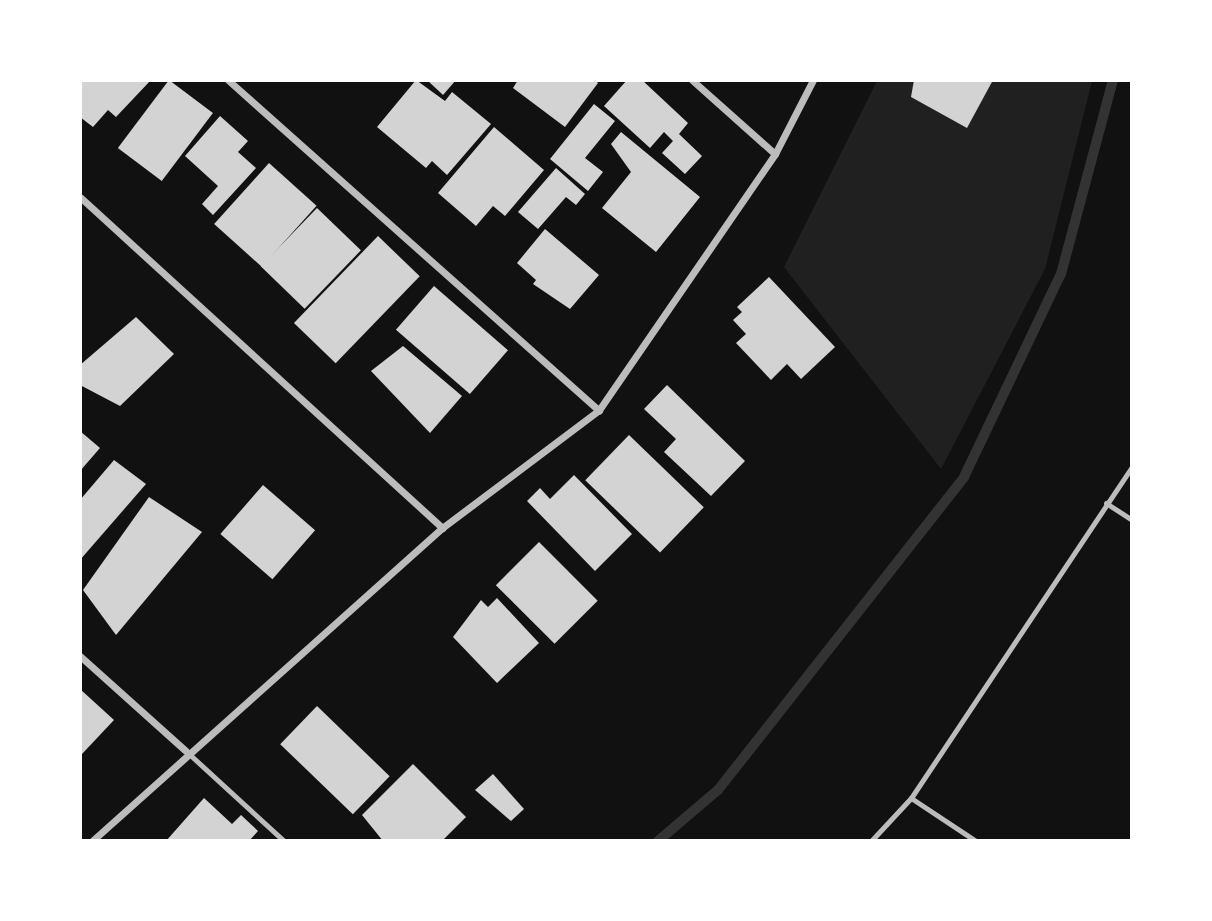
<!DOCTYPE html>
<html>
<head>
<meta charset="utf-8">
<style>
	body { margin:0 }
	#map { position:relative; width:1212px; height:921px; overflow:hidden; background:#111; font-family:Overpass,sans-serif }
	div>[style] { position:absolute }
	.green>* { inset:0; background:#202020 }
	.stream>* { height:10px; margin:-5px; padding:0 5px; transform-origin:5px; border-radius:5px; background:#333 }
	.building>* { inset:0; background:#d3d3d3; transform-origin:0 0 }
	.service>* { height:5px; margin:-2.5px; padding:0 2.5px; transform-origin:2.5px; border-radius:2.5px; background:#bcbcbc }
	.minor>* { height:7px; margin:-3.5px; padding:0 3.5px; transform-origin:3.5px; border-radius:3.5px; background:#bcbcbc }
	span { translate:-50% -50%; white-space:nowrap; text-align:center; line-height:1.15; -webkit-text-stroke:6px #fff; paint-order:stroke }
	.frame { position:absolute; inset:0; border:82px solid #fff; pointer-events:none }
</style>
</head>
<body>
<div id="map">
	<div class="green">
		<i style="clip-path:polygon(877px 81px,1092px 81px,1045px 269px,941px 469px,784px 267px)"></i>
	</div>
	<div class="stream">
		<i style="left:658px;top:841px;width:79px;rotate:-40.4deg"></i>
		<i style="left:718px;top:790px;width:398px;rotate:-51.8deg"></i>
		<i style="left:964px;top:477px;width:225px;rotate:-64.5deg"></i>
		<i style="left:1061px;top:274px;width:201px;rotate:-75deg"></i>
	</div>
	<div class="building">
		<i style="clip-path:polygon(80px 80px,151px 80px,116px 117px,108px 110px,93px 127px,80px 117px)"></i>
		<i style="left:169px;top:80px;width:55px;height:85px;rotate:37deg"></i>
		<i style="clip-path:polygon(416px 80px,445px 101px,452px 92px,491px 124px,447px 175px,432px 161px,426px 168px,377px 127px)"></i>
		<i style="clip-path:polygon(427px 80px,456px 80px,443px 95px)"></i>
		<i style="clip-path:polygon(518px 80px,595px 80px,598px 83px,565px 127px,513px 88px)"></i>
		<i style="clip-path:polygon(627px 80px,642px 80px,688px 123px,679px 134px,702px 156px,685px 174px,662px 153px,673px 141px,664px 132px,650px 148px,604px 106px)"></i>
		<i style="clip-path:polygon(914px 80px,993px 80px,967px 128px,911px 97px)"></i>
		<i style="clip-path:polygon(594px 104px,615px 121px,585px 158px,603px 172px,588px 191px,550px 159px)"></i>
		<i style="clip-path:polygon(220px 116px,248px 141px,238px 152px,256px 168px,213px 215px,202px 204px,218px 186px,185px 156px)"></i>
		<i style="clip-path:polygon(494px 127px,544px 170px,505px 216px,493px 206px,476px 226px,438px 193px)"></i>
		<i style="clip-path:polygon(621px 132px,700px 197px,656px 252px,602px 208px,631px 172px,611px 144px)"></i>
		<i style="left:269px;top:163px;width:64px;height:82px;rotate:42deg"></i>
		<i style="clip-path:polygon(556px 168px,585px 194px,576px 205px,566px 197px,538px 229px,518px 212px)"></i>
		<i style="left:317px;top:208px;width:61px;height:81px;rotate:44deg"></i>
		<i style="clip-path:polygon(545px 229px,599px 275px,570px 309px,533px 284px,536px 280px,517px 263px)"></i>
		<i style="left:378px;top:236px;width:58px;height:121px;rotate:44deg"></i>
		<i style="clip-path:polygon(769px 277px,835px 347px,801px 379px,787px 364px,771px 380px,736px 343px,746px 334px,733px 320px,742px 312px,737px 307px)"></i>
		<i style="left:434px;top:286px;width:98px;height:58px;rotate:41deg"></i>
		<i style="clip-path:polygon(136px 317px,174px 354px,120px 406px,80px 385px,80px 365px)"></i>
		<i style="clip-path:polygon(403px 346px,462px 396px,430px 433px,371px 371px)"></i>
		<i style="clip-path:polygon(667px 385px,745px 461px,711px 496px,664px 452px,676px 439px,644px 409px)"></i>
		<i style="clip-path:polygon(80px 431px,100px 448px,80px 471px)"></i>
		<i style="left:629px;top:435px;width:104px;height:63px;rotate:44deg"></i>
		<i style="clip-path:polygon(114px 460px,146px 484px,80px 560px,80px 500px)"></i>
		<i style="clip-path:polygon(574px 475px,632px 534px,595px 571px,527px 501px,540px 488px,550px 499px)"></i>
		<i style="left:263px;top:485px;width:69px;height:65px;rotate:41deg"></i>
		<i style="clip-path:polygon(149px 497px,202px 532px,116px 635px,83px 590px)"></i>
		<i style="left:539px;top:542px;width:83px;height:61px;rotate:45deg"></i>
		<i style="clip-path:polygon(497px 598px,539px 643px,497px 683px,453px 637px,481px 600px,488px 607px)"></i>
		<i style="clip-path:polygon(80px 689px,114px 720px,82px 754px,80px 752px)"></i>
		<i style="left:317px;top:706px;width:101px;height:53px;rotate:44deg"></i>
		<i style="clip-path:polygon(413px 764px,466px 817px,442px 841px,383px 841px,362px 815px)"></i>
		<i style="clip-path:polygon(493px 774px,524px 809px,511px 821px,475px 790px)"></i>
		<i style="clip-path:polygon(204px 798px,232px 824px,241px 815px,258px 831px,249px 841px,166px 841px)"></i>
	</div>
	<div class="service">
		<i style="left:1106px;top:503px;width:31px;rotate:33deg"></i>
		<i style="left:188px;top:753px;width:130px;rotate:42.5deg"></i>
		<i style="left:911px;top:798px;width:78px;rotate:33.5deg"></i>
		<i style="left:871px;top:841px;width:59px;rotate:-47.1deg"></i>
		<i style="left:911px;top:798px;width:399px;rotate:-56.3deg"></i>
	</div>
	<div class="minor">
		<i style="left:228px;top:80px;width:497px;rotate:41.7deg"></i>
		<i style="left:692px;top:80px;width:111px;rotate:41.7deg"></i>
		<i style="left:80px;top:197px;width:491px;rotate:42.4deg"></i>
		<i style="left:80px;top:656px;width:142px;rotate:41.9deg"></i>
		<i style="left:92px;top:841px;width:470px;rotate:-41.8deg"></i>
		<i style="left:442px;top:528px;width:196px;rotate:-36.9deg"></i>
		<i style="left:599px;top:410px;width:311px;rotate:-55.5deg"></i>
		<i style="left:775px;top:154px;width:83px;rotate:-62.8deg"></i>
	</div>
	<div class="frame"></div>
</div>
</body>
</html>
